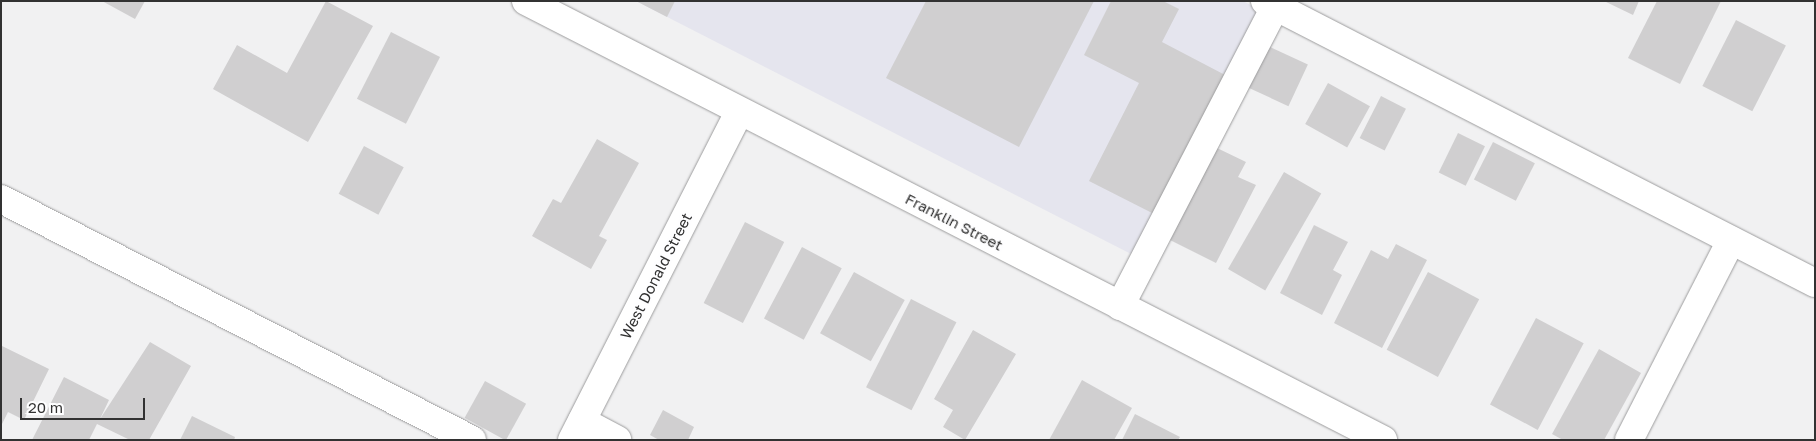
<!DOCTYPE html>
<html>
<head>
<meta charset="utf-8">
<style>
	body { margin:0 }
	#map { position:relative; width:1816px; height:441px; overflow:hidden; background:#f1f1f2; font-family:"Golos Text",sans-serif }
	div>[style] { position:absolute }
	.built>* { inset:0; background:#e5e5ee }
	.building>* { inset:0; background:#d0cfd0; transform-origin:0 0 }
	.roads { filter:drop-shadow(0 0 1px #9c9c9d) drop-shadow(0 0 1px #9c9c9d) }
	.minor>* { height:28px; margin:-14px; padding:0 14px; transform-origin:14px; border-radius:14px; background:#fff }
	span { translate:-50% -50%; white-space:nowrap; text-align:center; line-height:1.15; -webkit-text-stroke:5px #fefeff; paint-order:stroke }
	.street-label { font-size:15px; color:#323232 }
	.frame { position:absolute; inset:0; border:2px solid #323232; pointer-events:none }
	.scale { position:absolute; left:20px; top:398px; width:125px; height:22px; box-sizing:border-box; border:2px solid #323232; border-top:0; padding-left:6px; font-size:15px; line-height:18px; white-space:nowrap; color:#323232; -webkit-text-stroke:4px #fefeff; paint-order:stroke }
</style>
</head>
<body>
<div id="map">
	<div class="built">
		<i style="clip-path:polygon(636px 1px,1243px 1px,1262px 11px,1135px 256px)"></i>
	</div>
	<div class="building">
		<i style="clip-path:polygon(102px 1px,145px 1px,135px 19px)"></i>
		<i style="clip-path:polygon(326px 1px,373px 26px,308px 142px,213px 89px,237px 45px,287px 73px)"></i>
		<i style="clip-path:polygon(636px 1px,675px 1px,667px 17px)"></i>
		<i style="clip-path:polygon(926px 1px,1094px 1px,1019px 147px,886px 78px)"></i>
		<i style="clip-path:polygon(1111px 1px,1163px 1px,1179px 9px,1162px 42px,1227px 76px,1156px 215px,1089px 181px,1139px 83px,1084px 55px)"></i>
		<i style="clip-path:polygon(1604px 1px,1639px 1px,1633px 15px)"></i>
		<i style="clip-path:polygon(1657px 1px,1721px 1px,1680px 84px,1628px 58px)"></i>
		<i style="left:1736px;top:20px;width:56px;height:74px;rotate:27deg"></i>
		<i style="left:391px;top:32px;width:55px;height:75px;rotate:27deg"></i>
		<i style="left:1268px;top:46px;width:44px;height:46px;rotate:25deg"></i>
		<i style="left:1328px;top:83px;width:48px;height:47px;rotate:29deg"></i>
		<i style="left:1381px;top:96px;width:28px;height:47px;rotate:27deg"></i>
		<i style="left:1458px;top:133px;width:30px;height:44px;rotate:26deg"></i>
		<i style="clip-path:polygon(597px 139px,639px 163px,599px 236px,607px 240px,591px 269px,532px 236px,553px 199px,561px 203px)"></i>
		<i style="left:1493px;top:142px;width:47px;height:42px;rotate:27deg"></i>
		<i style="left:364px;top:146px;width:45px;height:54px;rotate:28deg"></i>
		<i style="clip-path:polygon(1217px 148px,1246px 162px,1238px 177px,1256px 185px,1216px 263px,1170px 240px)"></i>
		<i style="left:1284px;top:172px;width:43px;height:112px;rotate:30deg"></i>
		<i style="left:745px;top:222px;width:44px;height:91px;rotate:27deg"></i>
		<i style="clip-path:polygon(1314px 225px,1348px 242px,1333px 270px,1342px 275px,1322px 315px,1280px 293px)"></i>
		<i style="clip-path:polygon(1396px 244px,1427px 260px,1382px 348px,1334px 323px,1371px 250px,1388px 259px)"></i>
		<i style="left:802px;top:247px;width:45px;height:81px;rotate:28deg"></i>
		<i style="left:854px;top:272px;width:58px;height:70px;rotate:29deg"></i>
		<i style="left:1428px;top:272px;width:58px;height:88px;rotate:28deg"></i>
		<i style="left:911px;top:299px;width:51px;height:99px;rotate:27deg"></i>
		<i style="left:1536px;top:318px;width:54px;height:98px;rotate:28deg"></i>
		<i style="clip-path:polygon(973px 330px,1016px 354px,965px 440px,943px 427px,953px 410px,934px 399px)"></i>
		<i style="clip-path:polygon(150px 342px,191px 366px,149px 440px,130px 440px,97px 424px,89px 440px,32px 440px,64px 377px,109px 400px,100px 419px)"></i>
		<i style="clip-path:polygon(2px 346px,49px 369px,24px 420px,8px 412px,1px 426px)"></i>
		<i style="clip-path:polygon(1599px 349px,1641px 373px,1604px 440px,1563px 440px,1552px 434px)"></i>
		<i style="clip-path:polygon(1082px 380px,1132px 408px,1114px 440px,1049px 440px)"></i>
		<i style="left:485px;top:381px;width:47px;height:42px;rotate:29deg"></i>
		<i style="clip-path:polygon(663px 410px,694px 427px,688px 440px,659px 440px,650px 435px)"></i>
		<i style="clip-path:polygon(1135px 414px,1180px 437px,1178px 440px,1122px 440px)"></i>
		<i style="clip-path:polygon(192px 416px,235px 437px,234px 440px,180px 440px)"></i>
	</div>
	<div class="roads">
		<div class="minor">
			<i style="left:526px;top:1px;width:963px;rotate:27.12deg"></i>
			<i style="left:1265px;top:1px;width:618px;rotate:27.15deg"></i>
			<i style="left:1px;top:199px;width:529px;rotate:27.1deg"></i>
			<i style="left:1120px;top:306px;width:343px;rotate:-62.6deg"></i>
			<i style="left:582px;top:421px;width:40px;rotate:28deg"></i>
			<i style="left:572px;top:440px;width:368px;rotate:-63deg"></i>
			<i style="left:1629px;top:440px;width:224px;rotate:-62.9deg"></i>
		</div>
	</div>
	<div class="street-label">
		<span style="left:954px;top:222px;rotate:27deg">Franklin Street</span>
		<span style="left:656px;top:276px;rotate:-63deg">West Donald Street</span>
	</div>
	<div class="frame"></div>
	<div class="scale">20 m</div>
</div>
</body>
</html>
